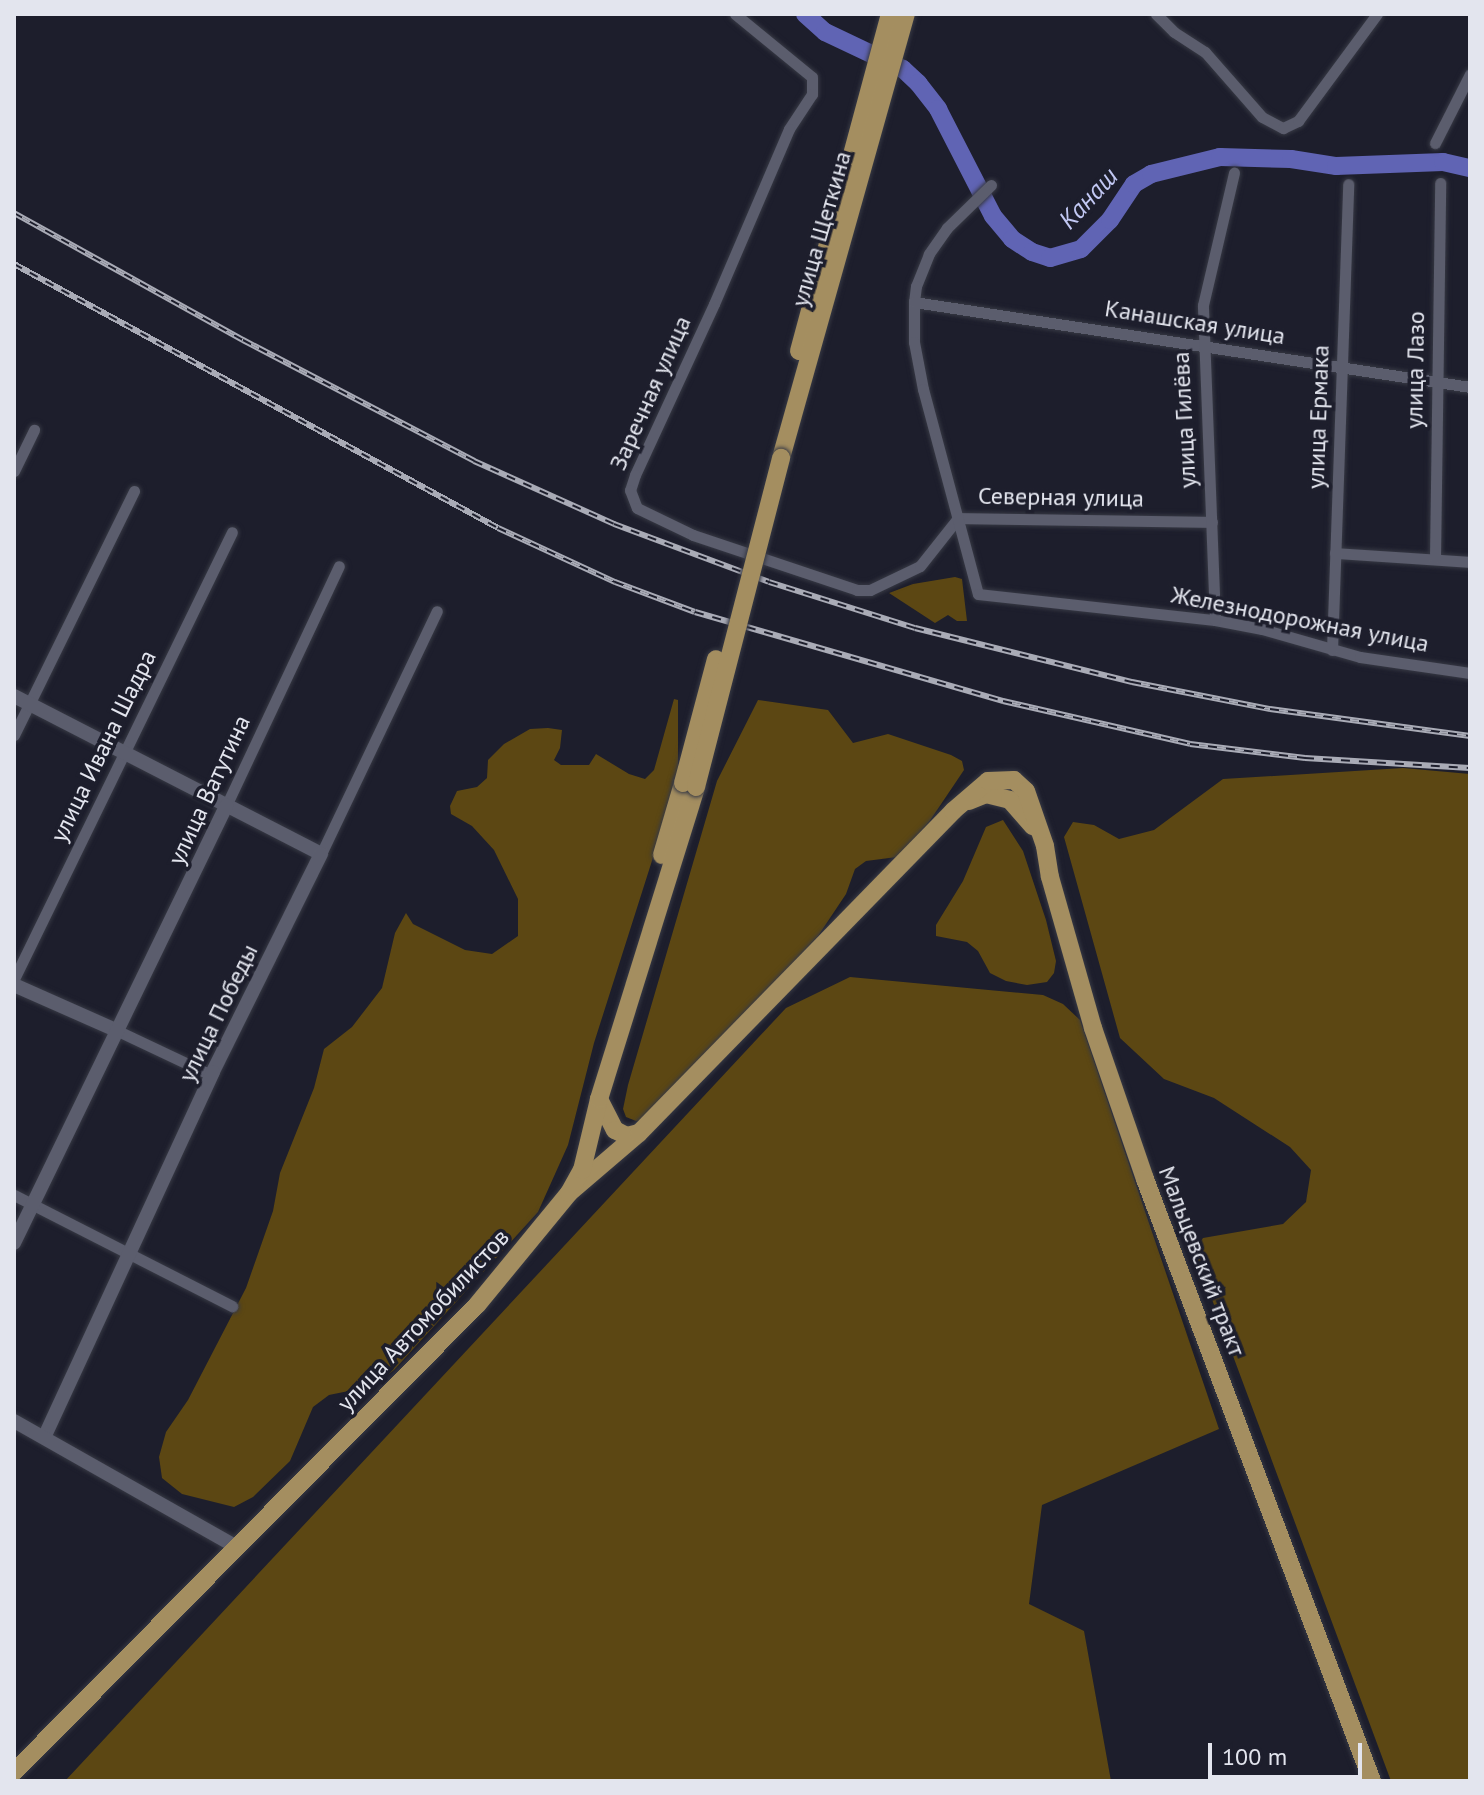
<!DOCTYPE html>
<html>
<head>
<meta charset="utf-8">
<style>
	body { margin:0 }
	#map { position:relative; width:1484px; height:1795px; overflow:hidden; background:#1d1e2c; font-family:"PT Sans",sans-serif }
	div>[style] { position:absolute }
	.forest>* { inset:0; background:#5c4713 }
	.river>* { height:18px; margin:-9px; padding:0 9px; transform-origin:9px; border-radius:9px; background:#6064b4 }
	.roads { filter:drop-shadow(0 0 2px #373944) drop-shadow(0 0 2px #373944) }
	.minor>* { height:11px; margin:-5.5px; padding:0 5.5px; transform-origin:5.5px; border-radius:5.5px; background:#5b5d6d }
	.tertiary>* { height:14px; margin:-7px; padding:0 7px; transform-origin:7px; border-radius:7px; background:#5b5d6d }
	.primary>* { height:18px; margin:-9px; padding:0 9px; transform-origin:9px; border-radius:9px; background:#a48e60 }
	.rail>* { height:6px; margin-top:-3px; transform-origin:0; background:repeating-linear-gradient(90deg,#1d1e2c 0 9px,#a9abb6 0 18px); box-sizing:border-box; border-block:2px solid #a9abb6 }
	.bridges { filter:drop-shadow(0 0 2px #373944) drop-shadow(0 0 2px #373944) }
	.primary-bridge>* { height:18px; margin:-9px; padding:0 9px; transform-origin:9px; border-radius:9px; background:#a48e60 }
	span { translate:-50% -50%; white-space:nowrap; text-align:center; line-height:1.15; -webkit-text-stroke:7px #1d1e2c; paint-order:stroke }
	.street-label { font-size:24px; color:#e3e5ee }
	.water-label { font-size:26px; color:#c2c8f3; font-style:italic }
	.frame { position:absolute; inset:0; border:16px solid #e3e5ee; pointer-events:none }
	.scale { position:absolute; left:1208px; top:1743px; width:154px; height:36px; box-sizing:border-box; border:4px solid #e3e5ee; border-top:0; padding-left:10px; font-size:24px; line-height:28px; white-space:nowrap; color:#e3e5ee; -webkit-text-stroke:6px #1d1e2c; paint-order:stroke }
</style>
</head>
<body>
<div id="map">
	<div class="forest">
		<i style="clip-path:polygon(955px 577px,962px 579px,967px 621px,957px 621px,948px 615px,935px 623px,889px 593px,913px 584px)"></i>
		<i style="clip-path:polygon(674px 699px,678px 700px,678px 779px,594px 1043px,568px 1145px,538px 1212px,394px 1370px,373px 1386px,329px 1395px,313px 1407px,290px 1461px,253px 1497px,234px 1507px,182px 1494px,162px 1478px,159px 1457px,166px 1432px,188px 1400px,246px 1288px,273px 1211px,280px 1173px,314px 1088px,324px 1049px,352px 1027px,382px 988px,395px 933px,406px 913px,413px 924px,465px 950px,492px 954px,518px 936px,518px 899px,494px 850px,472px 826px,451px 814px,450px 806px,457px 791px,477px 787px,487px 778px,488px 760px,504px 744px,530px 729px,548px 728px,562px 730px,560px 748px,554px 760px,561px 765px,589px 765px,596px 754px,629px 774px,645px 779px,654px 770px)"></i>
		<i style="clip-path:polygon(758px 700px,828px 710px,853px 743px,888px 734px,951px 755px,962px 761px,964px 770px,929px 822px,897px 857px,866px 861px,855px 869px,846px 894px,818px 936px,645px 1119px,636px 1121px,626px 1117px,623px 1109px,628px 1085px,717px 781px)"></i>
		<i style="clip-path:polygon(1403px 768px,1470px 774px,1470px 1781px,1391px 1781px,1194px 1251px,1203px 1238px,1283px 1224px,1306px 1202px,1311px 1170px,1290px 1147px,1214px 1098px,1164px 1079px,1120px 1038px,1064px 837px,1073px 822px,1094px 825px,1119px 839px,1154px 830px,1223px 779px)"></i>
		<i style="clip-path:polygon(1003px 820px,1023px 851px,1046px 920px,1056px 961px,1054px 973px,1047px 982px,1027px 985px,1006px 981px,990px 973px,978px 951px,967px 942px,936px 936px,936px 925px,963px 881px,986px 827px)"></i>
		<i style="clip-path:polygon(850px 977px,1043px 995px,1063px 1004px,1080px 1020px,1219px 1429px,1042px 1505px,1029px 1604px,1084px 1631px,1111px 1781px,65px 1781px,786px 1008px)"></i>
	</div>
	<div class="river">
		<i style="left:805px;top:14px;width:27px;rotate:42deg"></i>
		<i style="left:825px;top:32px;width:86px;rotate:25.4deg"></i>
		<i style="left:903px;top:69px;width:21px;rotate:43deg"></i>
		<i style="left:918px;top:83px;width:33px;rotate:52deg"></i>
		<i style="left:938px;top:109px;width:120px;rotate:62.8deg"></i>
		<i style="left:993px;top:216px;width:30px;rotate:50deg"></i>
		<i style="left:1012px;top:239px;width:24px;rotate:33deg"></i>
		<i style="left:1032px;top:252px;width:19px;rotate:18deg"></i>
		<i style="left:1050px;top:258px;width:32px;rotate:-16deg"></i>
		<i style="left:1081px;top:249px;width:41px;rotate:-45deg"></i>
		<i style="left:1110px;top:220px;width:43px;rotate:-56.3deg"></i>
		<i style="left:1134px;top:184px;width:20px;rotate:-30deg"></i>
		<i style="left:1151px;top:174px;width:71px;rotate:-13.8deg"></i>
		<i style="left:1220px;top:157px;width:71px;rotate:1.6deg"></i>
		<i style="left:1291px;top:159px;width:46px;rotate:8.8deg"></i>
		<i style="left:1336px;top:166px;width:107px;rotate:-2.1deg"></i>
		<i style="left:1443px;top:162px;width:28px;rotate:13deg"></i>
	</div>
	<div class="roads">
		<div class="minor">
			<i style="left:735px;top:14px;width:99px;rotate:39.3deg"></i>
			<i style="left:812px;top:77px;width:17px;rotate:90deg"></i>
			<i style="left:812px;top:94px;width:42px;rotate:123.3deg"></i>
			<i style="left:789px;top:129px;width:190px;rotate:113.2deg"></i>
			<i style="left:714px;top:304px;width:188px;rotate:114.8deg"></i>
			<i style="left:635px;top:475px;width:16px;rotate:108deg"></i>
			<i style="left:630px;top:490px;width:19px;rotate:69deg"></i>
			<i style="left:637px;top:508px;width:62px;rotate:25.7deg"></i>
			<i style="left:693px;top:535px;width:173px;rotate:18.5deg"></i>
			<i style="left:857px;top:590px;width:13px"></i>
			<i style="left:870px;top:590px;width:55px;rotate:-25.6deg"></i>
			<i style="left:920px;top:566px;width:61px;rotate:-51.6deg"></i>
			<i style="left:958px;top:518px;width:254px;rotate:0.9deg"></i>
			<i style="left:1156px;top:14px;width:25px;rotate:45deg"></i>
			<i style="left:1174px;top:32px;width:37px;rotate:33deg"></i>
			<i style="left:1205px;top:52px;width:86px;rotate:48.8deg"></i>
			<i style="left:1262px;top:117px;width:24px;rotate:28deg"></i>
			<i style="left:1283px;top:128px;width:17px;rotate:-25deg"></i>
			<i style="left:1298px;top:121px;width:133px;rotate:-53.6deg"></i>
			<i style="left:1435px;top:143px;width:77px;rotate:-63.1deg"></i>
			<i style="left:991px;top:185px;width:62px;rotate:135.7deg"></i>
			<i style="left:947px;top:228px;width:32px;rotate:125deg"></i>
			<i style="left:929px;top:254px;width:35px;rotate:112deg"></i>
			<i style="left:916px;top:286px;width:16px;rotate:97deg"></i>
			<i style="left:914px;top:302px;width:40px;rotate:90deg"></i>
			<i style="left:914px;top:342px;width:48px;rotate:79.2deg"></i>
			<i style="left:923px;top:389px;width:212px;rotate:75deg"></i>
			<i style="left:978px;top:594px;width:238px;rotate:6.3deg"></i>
			<i style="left:1215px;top:620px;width:48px;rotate:10.8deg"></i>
			<i style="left:1262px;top:629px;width:102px;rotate:15.9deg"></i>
			<i style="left:1360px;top:657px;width:111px;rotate:8.3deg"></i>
			<i style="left:914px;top:302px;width:562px;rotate:8.69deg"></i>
			<i style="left:14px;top:471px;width:46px;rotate:-64deg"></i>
			<i style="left:1335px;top:553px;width:135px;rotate:3.8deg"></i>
			<i style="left:1435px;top:558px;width:375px;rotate:-89.2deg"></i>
			<i style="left:1215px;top:620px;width:315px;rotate:-92.2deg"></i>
			<i style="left:1203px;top:305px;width:136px;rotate:-76.8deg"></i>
			<i style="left:1332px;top:650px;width:466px;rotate:-88deg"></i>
			<i style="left:14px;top:735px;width:272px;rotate:-63.8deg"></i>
			<i style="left:226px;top:806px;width:265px;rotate:-64.8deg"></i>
			<i style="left:321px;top:854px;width:269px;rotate:-64.5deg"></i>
			<i style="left:14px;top:979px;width:497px;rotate:-64deg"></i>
			<i style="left:118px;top:1031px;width:103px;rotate:25.3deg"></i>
			<i style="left:14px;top:1195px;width:245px;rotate:27deg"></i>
		</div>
		<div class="tertiary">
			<i style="left:14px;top:696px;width:345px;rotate:27.2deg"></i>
			<i style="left:321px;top:854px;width:243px;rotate:116.4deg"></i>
			<i style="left:213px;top:1072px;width:402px;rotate:114.8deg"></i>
			<i style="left:14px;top:985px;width:114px;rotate:23.9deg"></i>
			<i style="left:14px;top:1243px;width:486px;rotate:-64.1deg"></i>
			<i style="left:14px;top:1421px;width:256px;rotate:29.5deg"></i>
		</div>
		<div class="primary">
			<i style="left:799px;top:351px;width:349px;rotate:-74.9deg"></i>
			<i style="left:781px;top:458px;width:461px;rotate:-74.3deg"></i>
			<i style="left:969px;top:801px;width:18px;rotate:-22deg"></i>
			<i style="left:986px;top:794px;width:25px;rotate:14deg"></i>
			<i style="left:1010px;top:800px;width:35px;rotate:49deg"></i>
			<i style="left:662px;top:855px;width:75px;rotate:-73.7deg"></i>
			<i style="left:599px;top:1099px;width:35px;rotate:63deg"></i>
			<i style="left:615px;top:1130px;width:13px;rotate:27deg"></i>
			<i style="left:627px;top:1136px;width:12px;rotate:-14deg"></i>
			<i style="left:569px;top:1193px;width:92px;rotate:-40.6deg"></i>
			<i style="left:639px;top:1133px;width:450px;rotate:-45.7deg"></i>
			<i style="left:953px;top:811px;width:46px;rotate:-40.6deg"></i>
			<i style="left:988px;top:781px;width:26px;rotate:-2deg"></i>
			<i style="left:1014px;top:780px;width:16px;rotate:43deg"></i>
			<i style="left:1026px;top:791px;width:58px;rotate:70.9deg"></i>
			<i style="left:1045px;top:846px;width:31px;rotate:81deg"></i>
			<i style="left:1050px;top:877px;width:157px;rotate:74.1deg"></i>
			<i style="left:1093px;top:1028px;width:160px;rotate:71deg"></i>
			<i style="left:1145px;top:1179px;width:643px;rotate:69.34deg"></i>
			<i style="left:14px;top:1772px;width:658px;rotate:-45.25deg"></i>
			<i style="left:477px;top:1305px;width:145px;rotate:-50.6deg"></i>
			<i style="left:569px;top:1193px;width:26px;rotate:-61deg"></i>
			<i style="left:582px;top:1170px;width:73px;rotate:-76.5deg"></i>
			<i style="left:599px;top:1099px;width:327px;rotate:-72.7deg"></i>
		</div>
	</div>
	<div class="rail">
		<i style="left:14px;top:213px;width:262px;rotate:29deg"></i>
		<i style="left:243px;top:340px;width:261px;rotate:27.6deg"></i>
		<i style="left:474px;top:461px;width:154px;rotate:24.2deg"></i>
		<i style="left:614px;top:524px;width:165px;rotate:20.5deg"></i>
		<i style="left:769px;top:582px;width:153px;rotate:17.5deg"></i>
		<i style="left:915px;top:628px;width:224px;rotate:14deg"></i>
		<i style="left:1132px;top:682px;width:141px;rotate:11.1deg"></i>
		<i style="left:1270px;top:709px;width:202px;rotate:7.7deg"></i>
		<i style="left:14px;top:264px;width:551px;rotate:28.61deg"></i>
		<i style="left:498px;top:528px;width:129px;rotate:24.8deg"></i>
		<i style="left:615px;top:582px;width:85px;rotate:20.6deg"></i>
		<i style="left:695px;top:612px;width:321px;rotate:16.1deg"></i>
		<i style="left:1003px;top:701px;width:192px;rotate:12.9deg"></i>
		<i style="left:1190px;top:744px;width:116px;rotate:6.9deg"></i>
		<i style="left:1305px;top:758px;width:165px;rotate:3.5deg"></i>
	</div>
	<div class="bridges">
		<div class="primary-bridge">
			<i style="left:683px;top:783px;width:128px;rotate:-75.1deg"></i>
			<i style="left:696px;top:787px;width:340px;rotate:-75.5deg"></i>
		</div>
	</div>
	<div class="street-label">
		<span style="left:821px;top:229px;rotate:-74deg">улица Щеткина</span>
		<span style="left:1195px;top:322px;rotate:9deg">Канашская улица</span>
		<span style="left:1415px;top:370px;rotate:-89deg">улица Лазо</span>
		<span style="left:650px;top:393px;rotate:-66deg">Заречная улица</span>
		<span style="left:1318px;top:417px;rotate:-88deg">улица Ермака</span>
		<span style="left:1184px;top:420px;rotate:-93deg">улица Гилёва</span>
		<span style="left:1061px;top:497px;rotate:1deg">Северная улица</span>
		<span style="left:1300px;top:619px;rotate:11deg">Железнодорожная улица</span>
		<span style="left:103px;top:746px;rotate:-64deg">улица Ивана Шадра</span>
		<span style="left:209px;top:790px;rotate:-65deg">улица Ватутина</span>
		<span style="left:218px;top:1013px;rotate:-64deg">улица Победы</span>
		<span style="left:1202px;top:1261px;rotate:69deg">Мальцевский тракт</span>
		<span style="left:423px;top:1320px;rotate:-47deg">улица Автомобилистов</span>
	</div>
	<div class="water-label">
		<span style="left:1088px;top:198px;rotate:-47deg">Канаш</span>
	</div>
	<div class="frame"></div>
	<div class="scale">100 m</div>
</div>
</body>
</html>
